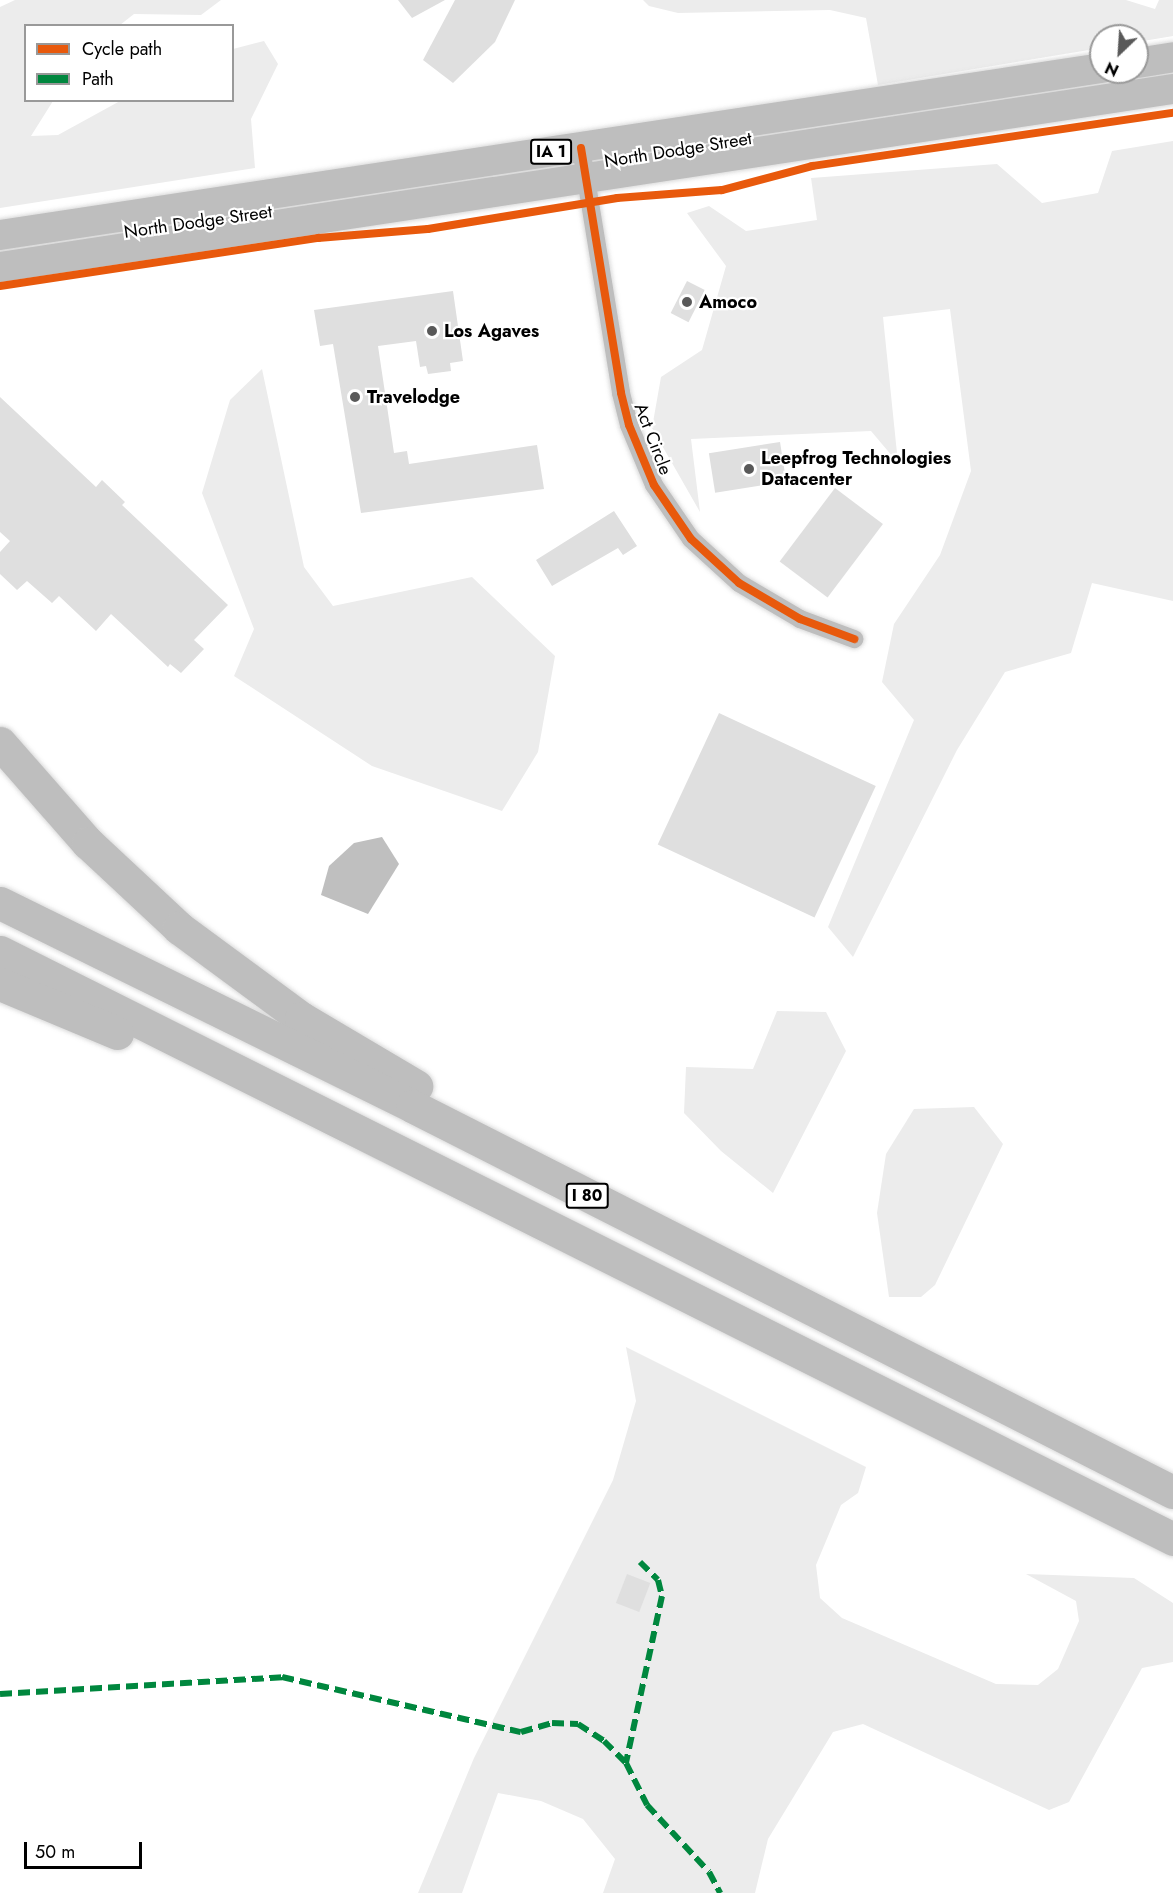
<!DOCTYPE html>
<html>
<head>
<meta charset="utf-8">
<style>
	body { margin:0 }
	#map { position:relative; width:1173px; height:1893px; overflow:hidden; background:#fff; font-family:Jost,sans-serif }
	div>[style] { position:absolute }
	.green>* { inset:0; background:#ececec }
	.water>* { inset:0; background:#bfbfbf }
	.building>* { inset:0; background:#dfdfdf; transform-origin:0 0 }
	.roads { filter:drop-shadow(0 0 2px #dbdbdb) drop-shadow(0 0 2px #dbdbdb) }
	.minor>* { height:18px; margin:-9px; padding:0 9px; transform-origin:9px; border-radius:9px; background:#bebebe }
	.primary>* { height:30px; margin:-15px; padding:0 15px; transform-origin:15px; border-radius:15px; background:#bebebe }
	.motorway>* { height:33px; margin:-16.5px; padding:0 16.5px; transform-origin:16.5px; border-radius:16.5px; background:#bebebe }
	.quiet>* { height:6px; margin-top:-3px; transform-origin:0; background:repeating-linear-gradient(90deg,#00873e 0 12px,transparent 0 18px) }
	.cycleway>* { height:8px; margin:-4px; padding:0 4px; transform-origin:4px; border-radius:4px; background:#e8590c }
	.dots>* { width:16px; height:16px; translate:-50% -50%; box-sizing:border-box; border:3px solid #fff; border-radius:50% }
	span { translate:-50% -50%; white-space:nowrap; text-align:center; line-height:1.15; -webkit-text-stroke:4.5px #fff; paint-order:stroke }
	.shield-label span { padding:2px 4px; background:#fff; border:2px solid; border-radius:4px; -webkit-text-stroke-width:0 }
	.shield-label { font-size:16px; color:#000; font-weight:700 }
	.street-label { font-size:18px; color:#000 }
	.poi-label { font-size:18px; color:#000; font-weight:700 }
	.left { translate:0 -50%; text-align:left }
	.legend { position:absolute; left:24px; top:24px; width:210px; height:78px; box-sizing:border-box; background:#fff; border:2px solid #999; margin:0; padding:8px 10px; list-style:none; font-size:18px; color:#000 }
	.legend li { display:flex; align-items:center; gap:12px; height:30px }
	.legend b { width:30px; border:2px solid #999 }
	.north { position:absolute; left:1089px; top:24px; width:60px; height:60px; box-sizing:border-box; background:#fff; border:2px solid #999; border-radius:50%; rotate:205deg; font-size:16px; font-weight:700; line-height:24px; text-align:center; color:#000 }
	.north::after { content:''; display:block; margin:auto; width:21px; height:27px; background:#595959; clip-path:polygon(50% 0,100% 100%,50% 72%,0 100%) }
	.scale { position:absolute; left:24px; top:1842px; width:118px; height:27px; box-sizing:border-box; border:3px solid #000; border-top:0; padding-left:8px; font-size:18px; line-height:21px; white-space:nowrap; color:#000; -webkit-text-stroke:4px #fff; paint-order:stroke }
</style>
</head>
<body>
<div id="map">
	<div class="green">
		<i style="clip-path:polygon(15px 0,221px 0,201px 15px,134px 14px,120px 25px,26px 26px,26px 100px,53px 101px,31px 136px,58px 135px,120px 101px,232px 100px,233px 49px,264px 41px,278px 64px,251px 119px,255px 168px,0 208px,0 7px)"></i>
		<i style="clip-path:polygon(643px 0,1126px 0,1155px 9px,1159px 0,1173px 0,1173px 36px,1137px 42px,1137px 36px,1101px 36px,1101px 48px,878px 85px,866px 18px,830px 10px,678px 13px,649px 6px)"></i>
		<i style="clip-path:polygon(1173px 141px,1173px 601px,1092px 583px,1071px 653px,1005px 672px,957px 750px,853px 957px,828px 927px,914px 720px,882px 682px,894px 624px,940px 555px,971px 471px,950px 309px,883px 317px,898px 463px,871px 431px,691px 439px,700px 512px,652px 428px,661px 377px,702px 350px,726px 266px,687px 213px,709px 206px,746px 231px,817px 220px,811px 178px,997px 164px,1042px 203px,1098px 193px,1112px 151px)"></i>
		<i style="clip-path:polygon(262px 369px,304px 567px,333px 606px,472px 577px,555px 656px,538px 752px,502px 811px,372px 766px,234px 676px,254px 629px,202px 493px,230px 400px)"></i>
		<i style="clip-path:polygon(777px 1011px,826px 1012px,846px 1051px,773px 1193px,721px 1151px,684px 1113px,686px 1067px,753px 1069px)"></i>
		<i style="clip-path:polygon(974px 1107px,1003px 1144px,935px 1285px,921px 1297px,889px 1297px,877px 1213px,886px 1154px,914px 1109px)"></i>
		<i style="clip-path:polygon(626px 1347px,866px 1467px,858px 1493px,841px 1505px,816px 1565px,820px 1598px,842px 1618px,996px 1684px,1038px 1685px,1058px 1669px,1079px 1621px,1076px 1601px,1026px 1574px,1134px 1578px,1173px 1603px,1173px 1662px,1142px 1668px,1069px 1802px,1049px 1810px,863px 1724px,833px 1732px,768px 1839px,755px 1893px,603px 1893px,615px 1859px,583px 1819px,541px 1801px,498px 1793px,462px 1893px,418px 1893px,474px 1758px,613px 1480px,636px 1401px)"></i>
	</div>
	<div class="water">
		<i style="clip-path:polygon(382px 837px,399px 864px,368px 914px,321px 895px,329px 866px,354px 843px)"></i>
	</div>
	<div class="building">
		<i style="clip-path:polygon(398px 0,445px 0,412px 18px)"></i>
		<i style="clip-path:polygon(455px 0,515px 0,495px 42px,453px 83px,423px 60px)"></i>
		<i style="left:687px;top:281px;width:20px;height:36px;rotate:27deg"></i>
		<i style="clip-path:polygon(453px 291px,463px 361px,450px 363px,451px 371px,428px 374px,426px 366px,420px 367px,416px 341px,378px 346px,394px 453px,407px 451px,409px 464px,537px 445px,544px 489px,361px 513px,333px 344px,320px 346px,314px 310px)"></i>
		<i style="clip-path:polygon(0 397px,96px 487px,102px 480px,125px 502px,122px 505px,228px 605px,194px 640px,204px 649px,181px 673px,170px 664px,168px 667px,111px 614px,96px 631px,59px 596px,52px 603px,27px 581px,17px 590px,0 574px,0 552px,10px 541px,0 532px)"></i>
		<i style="left:780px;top:442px;width:40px;height:72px;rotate:81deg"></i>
		<i style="left:835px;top:488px;width:60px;height:92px;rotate:37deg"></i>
		<i style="clip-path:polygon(614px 511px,637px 546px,623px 555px,618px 548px,552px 586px,536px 560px)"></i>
		<i style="left:719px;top:713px;width:173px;height:145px;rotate:25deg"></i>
		<i style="left:627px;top:1574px;width:25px;height:31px;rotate:21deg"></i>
	</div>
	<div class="roads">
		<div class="minor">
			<i style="left:581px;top:148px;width:248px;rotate:80.7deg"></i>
			<i style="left:621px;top:393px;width:33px;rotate:76deg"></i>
			<i style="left:629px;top:425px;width:65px;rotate:67.4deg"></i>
			<i style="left:654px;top:485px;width:65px;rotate:55.6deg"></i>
			<i style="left:691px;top:539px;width:65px;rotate:42.5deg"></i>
			<i style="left:739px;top:583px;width:71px;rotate:30.5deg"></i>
			<i style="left:800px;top:619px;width:58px;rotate:20.3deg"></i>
		</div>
		<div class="primary">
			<i style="left:1137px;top:63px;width:36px;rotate:-9deg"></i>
			<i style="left:0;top:235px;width:1114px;rotate:-8.62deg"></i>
			<i style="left:0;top:267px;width:1186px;rotate:-8.63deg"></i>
		</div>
		<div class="motorway">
			<i style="left:0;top:743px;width:133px;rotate:48.7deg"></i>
			<i style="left:88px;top:843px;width:125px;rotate:43deg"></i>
			<i style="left:179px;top:928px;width:152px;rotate:36.4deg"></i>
			<i style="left:301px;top:1018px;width:134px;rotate:30.6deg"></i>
			<i style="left:0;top:903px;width:459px;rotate:26.2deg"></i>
			<i style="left:412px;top:1106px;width:853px;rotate:26.9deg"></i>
			<i style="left:0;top:952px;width:1312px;rotate:26.58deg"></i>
			<i style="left:0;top:984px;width:127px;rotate:22.7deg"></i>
		</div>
	</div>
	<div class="quiet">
		<i style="left:640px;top:1562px;width:25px;rotate:45deg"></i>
		<i style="left:658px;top:1580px;width:16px;rotate:76deg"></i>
		<i style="left:662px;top:1596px;width:171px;rotate:102.2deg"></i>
		<i style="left:626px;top:1763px;width:47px;rotate:63.4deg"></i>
		<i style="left:647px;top:1805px;width:91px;rotate:47.2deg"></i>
		<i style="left:709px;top:1872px;width:24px;rotate:62deg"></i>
		<i style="left:0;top:1694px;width:283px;rotate:-3.4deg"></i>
		<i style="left:282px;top:1677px;width:245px;rotate:13deg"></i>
		<i style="left:521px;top:1732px;width:32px;rotate:-16deg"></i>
		<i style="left:552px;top:1723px;width:26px;rotate:2deg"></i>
		<i style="left:578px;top:1724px;width:31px;rotate:33deg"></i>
		<i style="left:604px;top:1741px;width:31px;rotate:45deg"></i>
	</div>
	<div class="cycleway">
		<i style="left:581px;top:148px;width:248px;rotate:80.7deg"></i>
		<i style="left:621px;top:393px;width:33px;rotate:76deg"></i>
		<i style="left:629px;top:425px;width:65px;rotate:67.4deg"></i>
		<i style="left:654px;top:485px;width:65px;rotate:55.6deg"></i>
		<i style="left:691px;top:539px;width:65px;rotate:42.5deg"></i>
		<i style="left:739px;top:583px;width:71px;rotate:30.5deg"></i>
		<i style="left:800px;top:619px;width:58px;rotate:20.3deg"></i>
		<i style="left:0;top:286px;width:322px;rotate:-8.6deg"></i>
		<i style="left:318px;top:238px;width:110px;rotate:-4.7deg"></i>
		<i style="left:428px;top:229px;width:192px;rotate:-9.3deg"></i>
		<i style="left:617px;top:198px;width:105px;rotate:-4.4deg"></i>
		<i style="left:722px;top:190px;width:93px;rotate:-14.9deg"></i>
		<i style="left:812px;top:166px;width:365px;rotate:-8.4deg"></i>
	</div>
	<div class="dots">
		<i style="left:687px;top:302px;background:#595959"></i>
		<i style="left:432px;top:331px;background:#595959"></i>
		<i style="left:355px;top:397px;background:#595959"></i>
		<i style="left:749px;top:469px;background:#595959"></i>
	</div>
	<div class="shield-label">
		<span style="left:551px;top:152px">IA 1</span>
		<span style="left:587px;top:1196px">I 80</span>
	</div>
	<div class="street-label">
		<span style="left:678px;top:150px;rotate:-9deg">North Dodge Street</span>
		<span style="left:198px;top:222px;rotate:-8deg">North Dodge Street</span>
		<span style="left:653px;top:439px;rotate:69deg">Act Circle</span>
	</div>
	<div class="poi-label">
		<span class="left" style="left:699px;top:302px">Amoco</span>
		<span class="left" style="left:444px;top:331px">Los Agaves</span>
		<span class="left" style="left:367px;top:397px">Travelodge</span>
		<span class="left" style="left:761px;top:469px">Leepfrog Technologies<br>Datacenter</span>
	</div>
	<ul class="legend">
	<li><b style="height:8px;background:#e8590c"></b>Cycle path</li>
	<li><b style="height:8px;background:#00873e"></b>Path</li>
	</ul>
	<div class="north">N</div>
	<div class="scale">50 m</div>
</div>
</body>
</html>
